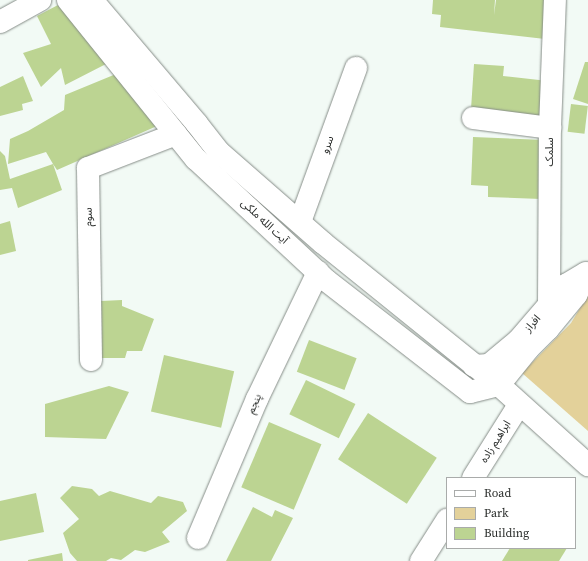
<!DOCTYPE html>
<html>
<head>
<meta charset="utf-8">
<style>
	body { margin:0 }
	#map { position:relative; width:588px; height:561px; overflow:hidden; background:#f2faf5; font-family:"Source Serif 4","Noto Sans Arabic",serif }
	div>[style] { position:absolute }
	.green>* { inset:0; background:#e3d19a }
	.building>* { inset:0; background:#bcd492; transform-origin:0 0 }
	.roads { filter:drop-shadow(0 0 1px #868d88) drop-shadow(0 0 1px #868d88) }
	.minor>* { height:22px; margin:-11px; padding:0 11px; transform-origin:11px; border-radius:11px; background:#fff }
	span { translate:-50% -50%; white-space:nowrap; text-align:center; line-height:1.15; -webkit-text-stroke:3px #fff; paint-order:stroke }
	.street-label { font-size:11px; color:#292c2a }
	.legend { position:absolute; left:446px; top:477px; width:130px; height:72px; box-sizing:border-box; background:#fff; border:1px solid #a9abaa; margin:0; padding:5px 7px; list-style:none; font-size:12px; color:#292c2a }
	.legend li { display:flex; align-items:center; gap:8px; height:20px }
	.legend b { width:20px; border:1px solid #a9abaa }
</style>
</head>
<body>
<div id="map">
	<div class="green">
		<i style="clip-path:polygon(588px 295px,588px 431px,522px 373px,571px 323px)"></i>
	</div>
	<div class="building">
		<i style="clip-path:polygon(433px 0,495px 0,494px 15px,496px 0,550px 0,545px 39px,440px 27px,441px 15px,432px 14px)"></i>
		<i style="clip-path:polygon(58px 5px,106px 64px,65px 85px,61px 68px,41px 87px,23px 53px,51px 44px,37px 16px)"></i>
		<i style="clip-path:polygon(585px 62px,588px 62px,588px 104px,573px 99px)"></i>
		<i style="clip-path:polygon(474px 64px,504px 66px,503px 76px,548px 81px,544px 117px,471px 109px)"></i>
		<i style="clip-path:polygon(116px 74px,157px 126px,57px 170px,53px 164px,62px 190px,18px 208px,12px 188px,0 190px,0 151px,5px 156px,10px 179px,53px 164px,46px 152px,8px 164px,10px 139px,28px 131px,64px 110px,65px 95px)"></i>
		<i style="clip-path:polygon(23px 76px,33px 101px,22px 104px,23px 110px,0 116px,0 87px)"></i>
		<i style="left:571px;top:104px;width:17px;height:28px;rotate:7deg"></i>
		<i style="clip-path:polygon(473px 137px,544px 140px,541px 199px,488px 197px,488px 186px,471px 185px)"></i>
		<i style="clip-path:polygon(10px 221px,16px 251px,0 255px,0 224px)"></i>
		<i style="clip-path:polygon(122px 300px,122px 306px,154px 319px,142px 351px,127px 351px,125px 358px,102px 358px,101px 301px)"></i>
		<i style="left:309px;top:340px;width:51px;height:34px;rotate:21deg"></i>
		<i style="left:164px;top:355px;width:72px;height:58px;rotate:13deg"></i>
		<i style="left:306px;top:380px;width:55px;height:38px;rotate:26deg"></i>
		<i style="clip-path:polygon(109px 386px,129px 392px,106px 439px,45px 437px,45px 404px)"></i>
		<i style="left:368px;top:413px;width:82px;height:55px;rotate:33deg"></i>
		<i style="left:269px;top:422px;width:57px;height:71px;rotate:23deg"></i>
		<i style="clip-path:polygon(72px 486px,92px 489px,99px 496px,110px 491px,151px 503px,158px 496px,183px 502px,187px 511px,162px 532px,170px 542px,145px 552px,135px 550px,121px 560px,111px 558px,106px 561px,77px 561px,70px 553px,63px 533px,79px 519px,60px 498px)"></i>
		<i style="clip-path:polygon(36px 493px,44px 532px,0 541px,0 501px)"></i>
		<i style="clip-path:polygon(253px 507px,272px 517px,275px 510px,293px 518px,271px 561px,226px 561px)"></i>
		<i style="clip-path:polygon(510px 548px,567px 548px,559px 561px,502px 561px)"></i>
		<i style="clip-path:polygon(62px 553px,63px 561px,28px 561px,28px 560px)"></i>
	</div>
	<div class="roads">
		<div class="minor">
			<i style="left:68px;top:0;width:204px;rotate:51.2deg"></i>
			<i style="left:196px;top:159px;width:179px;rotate:43deg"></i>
			<i style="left:327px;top:281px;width:181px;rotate:37.8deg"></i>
			<i style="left:470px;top:392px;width:30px;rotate:-14deg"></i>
			<i style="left:92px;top:0;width:162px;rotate:49.7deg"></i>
			<i style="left:197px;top:124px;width:36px;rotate:52deg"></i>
			<i style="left:219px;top:152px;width:138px;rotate:41.2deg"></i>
			<i style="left:323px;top:243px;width:226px;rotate:38.9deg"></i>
			<i style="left:499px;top:385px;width:120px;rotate:42deg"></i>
			<i style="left:0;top:22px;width:46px;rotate:-28.8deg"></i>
			<i style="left:473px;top:118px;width:78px;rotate:7.4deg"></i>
			<i style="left:300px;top:222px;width:164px;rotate:-70deg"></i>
			<i style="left:549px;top:304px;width:176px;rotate:-89.7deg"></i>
			<i style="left:550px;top:128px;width:128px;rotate:-87.8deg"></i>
			<i style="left:91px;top:360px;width:192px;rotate:-90.9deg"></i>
			<i style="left:88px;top:168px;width:94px;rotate:-21.1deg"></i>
			<i style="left:474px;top:366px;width:15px;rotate:-4deg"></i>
			<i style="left:489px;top:365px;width:38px;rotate:-40deg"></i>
			<i style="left:518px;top:341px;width:74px;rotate:-49.4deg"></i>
			<i style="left:566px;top:285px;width:23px;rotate:-31deg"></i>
			<i style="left:586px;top:273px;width:24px;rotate:114deg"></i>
			<i style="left:576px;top:295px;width:44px;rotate:129.5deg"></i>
			<i style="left:548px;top:329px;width:28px;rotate:135deg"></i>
			<i style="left:528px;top:349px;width:46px;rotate:128.9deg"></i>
			<i style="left:473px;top:478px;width:86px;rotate:-57.8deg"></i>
			<i style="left:198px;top:538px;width:151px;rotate:-67deg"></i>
			<i style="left:257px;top:399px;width:141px;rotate:-64.3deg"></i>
			<i style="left:421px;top:561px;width:49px;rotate:-57.6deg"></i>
		</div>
	</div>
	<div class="street-label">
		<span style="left:328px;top:145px;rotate:-70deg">سرو</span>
		<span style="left:550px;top:152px;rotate:-90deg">سلمک</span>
		<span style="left:89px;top:217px;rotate:-91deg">سوم</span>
		<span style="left:264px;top:222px;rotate:43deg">آیت الله ملکی</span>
		<span style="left:533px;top:324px;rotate:-49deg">افراز</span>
		<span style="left:255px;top:404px;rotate:-66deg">پنجم</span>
		<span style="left:496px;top:442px;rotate:-58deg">ابراهیم زاده</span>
	</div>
	<ul class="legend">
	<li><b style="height:5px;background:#fff"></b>Road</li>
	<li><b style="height:11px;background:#e3d19a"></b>Park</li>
	<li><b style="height:11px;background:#bcd492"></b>Building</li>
	</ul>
</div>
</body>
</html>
